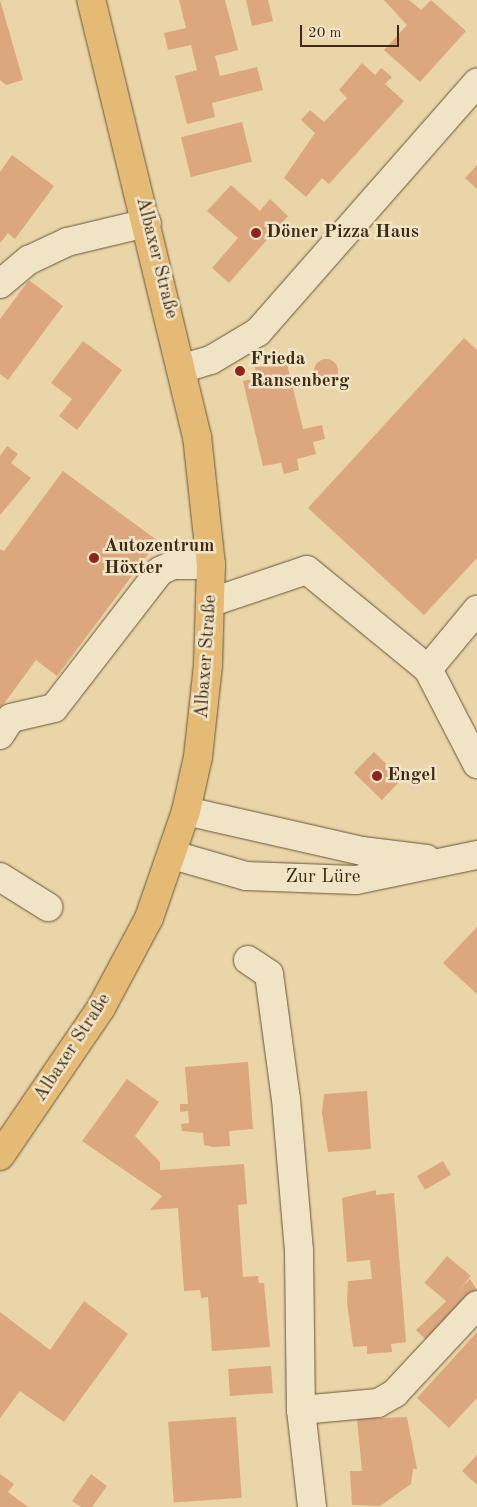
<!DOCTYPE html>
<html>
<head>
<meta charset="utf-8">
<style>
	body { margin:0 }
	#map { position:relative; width:477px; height:1507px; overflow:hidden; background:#e9d5a7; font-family:"Old Standard TT",serif }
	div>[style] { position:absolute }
	.building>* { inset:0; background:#dca77e; transform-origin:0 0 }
	.round { border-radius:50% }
	.roads { filter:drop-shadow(0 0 1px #68563a) drop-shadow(0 0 1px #68563a) }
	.minor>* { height:28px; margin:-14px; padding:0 14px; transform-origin:14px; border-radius:14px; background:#f1e4c6 }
	.major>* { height:28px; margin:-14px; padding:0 14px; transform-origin:14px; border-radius:14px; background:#e4ba74 }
	.dots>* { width:14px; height:14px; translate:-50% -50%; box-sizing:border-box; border:2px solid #f1e4c6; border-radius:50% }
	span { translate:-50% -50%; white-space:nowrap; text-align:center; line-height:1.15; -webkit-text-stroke:5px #f1e4c6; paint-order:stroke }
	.poi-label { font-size:19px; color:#3d2b16; font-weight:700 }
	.left { translate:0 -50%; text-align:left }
	.street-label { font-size:19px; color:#3d2b16 }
	.scale { position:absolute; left:300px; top:25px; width:99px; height:22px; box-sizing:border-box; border:2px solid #3d2b16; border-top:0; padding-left:6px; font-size:15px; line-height:18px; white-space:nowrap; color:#3d2b16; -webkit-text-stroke:4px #f1e4c6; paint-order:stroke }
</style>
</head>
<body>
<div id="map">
	<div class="building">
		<i style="clip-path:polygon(0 0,23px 80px,6px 85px,0 80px)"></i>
		<i style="clip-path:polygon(179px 0,225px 0,238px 50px,215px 56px,220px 76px,257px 67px,263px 90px,212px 103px,215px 117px,187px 124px,175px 76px,197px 70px,191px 45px,168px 50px,164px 33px,186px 28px)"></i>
		<i style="clip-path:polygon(246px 0,268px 0,273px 21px,252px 26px)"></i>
		<i style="clip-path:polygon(384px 0,409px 0,421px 10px,431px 0,466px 31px,420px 82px,384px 50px,407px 25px)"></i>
		<i style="clip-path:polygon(362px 63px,375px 75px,381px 68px,392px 77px,385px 84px,404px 101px,329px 184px,322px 178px,306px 197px,284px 178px,315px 133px,301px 120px,310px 110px,324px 122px,347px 98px,339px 90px)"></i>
		<i style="left:242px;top:122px;width:41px;height:63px;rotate:76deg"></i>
		<i style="clip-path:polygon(12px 155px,54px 186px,15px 239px,8px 233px,0 243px,0 172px)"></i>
		<i style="clip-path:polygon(477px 165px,477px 189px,465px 178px)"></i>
		<i style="clip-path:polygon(231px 185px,260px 211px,270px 199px,288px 216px,229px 283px,212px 268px,238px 238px,207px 211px)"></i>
		<i style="clip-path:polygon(29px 280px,63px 306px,8px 380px,0 374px,0 319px)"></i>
		<i style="clip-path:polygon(464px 338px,477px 350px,477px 558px,424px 615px,308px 508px)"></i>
		<i style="clip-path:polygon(83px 341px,122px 370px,77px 430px,59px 416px,72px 399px,51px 383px)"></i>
		<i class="round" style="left:314px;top:359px;width:24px;height:24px"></i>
		<i style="clip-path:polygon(286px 360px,303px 429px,322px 425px,325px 439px,313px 442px,316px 454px,297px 459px,299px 470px,284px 474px,281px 463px,263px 466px,243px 381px,257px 378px,255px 367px)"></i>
		<i style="clip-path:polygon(7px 446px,18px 454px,11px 463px,31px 478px,0 515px,0 456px)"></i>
		<i style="clip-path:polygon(63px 471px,158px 541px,57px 676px,36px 660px,0 709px,0 549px,4px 551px)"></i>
		<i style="left:374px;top:752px;width:39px;height:29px;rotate:44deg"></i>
		<i style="clip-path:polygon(477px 927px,477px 994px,443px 963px)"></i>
		<i style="clip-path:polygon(248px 1062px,253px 1129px,229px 1131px,230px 1146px,213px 1147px,204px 1145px,203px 1133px,182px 1131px,181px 1124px,189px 1123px,188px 1111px,180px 1112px,180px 1104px,188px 1104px,185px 1067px)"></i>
		<i style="clip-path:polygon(127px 1079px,159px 1102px,135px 1136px,160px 1162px,160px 1170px,244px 1164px,247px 1204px,238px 1205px,243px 1277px,258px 1276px,259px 1283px,264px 1283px,270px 1347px,212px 1351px,208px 1297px,201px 1298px,200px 1290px,184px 1291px,178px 1208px,150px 1210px,162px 1196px,82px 1141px)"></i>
		<i style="clip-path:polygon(367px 1091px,371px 1149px,328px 1152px,322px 1113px,324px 1094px)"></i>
		<i style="left:443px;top:1161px;width:16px;height:30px;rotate:60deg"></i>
		<i style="clip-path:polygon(376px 1190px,376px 1195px,394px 1193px,406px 1342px,391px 1344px,392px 1352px,367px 1354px,367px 1346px,353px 1347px,347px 1302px,348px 1281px,372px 1279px,370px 1260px,347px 1262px,342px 1198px)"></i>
		<i style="left:447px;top:1256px;width:31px;height:35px;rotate:40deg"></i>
		<i style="clip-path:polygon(470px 1279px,477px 1290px,428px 1342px,416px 1330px)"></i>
		<i style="clip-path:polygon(84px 1301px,128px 1334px,64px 1422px,20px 1391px,0 1418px,0 1312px,50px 1350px)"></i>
		<i style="clip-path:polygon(477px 1332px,477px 1398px,449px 1428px,417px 1398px)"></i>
		<i style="left:271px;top:1366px;width:27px;height:43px;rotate:86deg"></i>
		<i style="left:236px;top:1417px;width:81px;height:68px;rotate:86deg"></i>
		<i style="clip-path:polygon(407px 1417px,417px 1469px,413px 1469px,411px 1484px,380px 1506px,352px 1505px,350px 1471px,362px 1471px,357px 1419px)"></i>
		<i style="clip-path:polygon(477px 1455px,477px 1485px,462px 1471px)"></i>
		<i style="clip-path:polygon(0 1474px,14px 1484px,8px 1492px,28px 1507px,0 1507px)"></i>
		<i style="clip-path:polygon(91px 1474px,107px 1486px,92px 1507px,81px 1507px,72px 1501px)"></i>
	</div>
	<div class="roads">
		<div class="minor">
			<i style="left:0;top:284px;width:38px;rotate:-40deg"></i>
			<i style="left:29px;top:260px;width:42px;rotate:-25.3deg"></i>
			<i style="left:67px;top:242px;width:82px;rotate:-13.4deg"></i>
			<i style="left:184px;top:368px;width:28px;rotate:-17deg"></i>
			<i style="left:211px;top:360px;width:55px;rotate:-30.8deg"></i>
			<i style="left:258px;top:332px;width:332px;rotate:-48.7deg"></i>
			<i style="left:212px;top:602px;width:100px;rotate:-18.6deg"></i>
			<i style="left:307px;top:570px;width:156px;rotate:39.3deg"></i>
			<i style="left:428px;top:669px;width:107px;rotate:62.7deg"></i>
			<i style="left:428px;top:669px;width:77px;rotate:-50.3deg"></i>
			<i style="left:0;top:735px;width:20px;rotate:-57deg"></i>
			<i style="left:11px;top:718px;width:44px;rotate:-13.1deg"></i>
			<i style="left:54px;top:708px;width:173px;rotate:-52.3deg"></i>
			<i style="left:160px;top:571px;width:14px;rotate:-25deg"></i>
			<i style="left:173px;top:565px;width:38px"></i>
			<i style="left:186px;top:811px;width:180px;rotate:12.8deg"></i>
			<i style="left:362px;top:851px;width:65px;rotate:7deg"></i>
			<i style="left:173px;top:855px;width:76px;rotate:16deg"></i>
			<i style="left:246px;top:876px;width:110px;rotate:2.1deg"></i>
			<i style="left:356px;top:880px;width:124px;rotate:-11.7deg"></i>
			<i style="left:0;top:877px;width:57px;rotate:32deg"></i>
			<i style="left:248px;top:960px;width:25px;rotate:34deg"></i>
			<i style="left:269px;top:974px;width:126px;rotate:82.3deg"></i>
			<i style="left:286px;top:1099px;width:153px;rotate:85.1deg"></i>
			<i style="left:299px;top:1251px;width:159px;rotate:89.3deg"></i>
			<i style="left:301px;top:1410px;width:98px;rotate:83.5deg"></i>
			<i style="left:301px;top:1410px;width:77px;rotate:-5.2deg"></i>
			<i style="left:378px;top:1403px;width:20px;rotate:-30deg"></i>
			<i style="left:395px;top:1393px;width:120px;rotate:-47deg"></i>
		</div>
		<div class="major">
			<i style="left:0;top:1156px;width:179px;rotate:-55.7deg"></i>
			<i style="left:101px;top:1008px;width:102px;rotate:-61.9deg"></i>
			<i style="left:149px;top:918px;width:113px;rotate:-70.9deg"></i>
			<i style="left:186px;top:811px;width:55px;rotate:-77.5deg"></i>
			<i style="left:198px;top:757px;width:93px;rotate:-83.8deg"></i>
			<i style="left:208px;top:665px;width:100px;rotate:-88.3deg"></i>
			<i style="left:211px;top:565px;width:129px;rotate:-96.2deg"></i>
			<i style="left:197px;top:437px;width:450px;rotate:-103.6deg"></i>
		</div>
	</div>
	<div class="dots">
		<i style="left:256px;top:233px;background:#8f2418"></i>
		<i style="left:240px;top:371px;background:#8f2418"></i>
		<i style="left:94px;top:558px;background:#8f2418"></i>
		<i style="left:377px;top:776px;background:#8f2418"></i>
	</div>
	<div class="poi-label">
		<span class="left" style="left:266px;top:233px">Döner Pizza Haus</span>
		<span class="left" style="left:250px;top:371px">Frieda<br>Ransenberg</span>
		<span class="left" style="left:104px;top:558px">Autozentrum<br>Höxter</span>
		<span class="left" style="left:387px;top:776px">Engel</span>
	</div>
	<div class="street-label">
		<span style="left:156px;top:258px;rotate:76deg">Albaxer Straße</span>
		<span style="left:207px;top:657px;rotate:-86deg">Albaxer Straße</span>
		<span style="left:323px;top:878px">Zur Lüre</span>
		<span style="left:73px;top:1048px;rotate:-57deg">Albaxer Straße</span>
	</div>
	<div class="scale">20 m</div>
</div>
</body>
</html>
